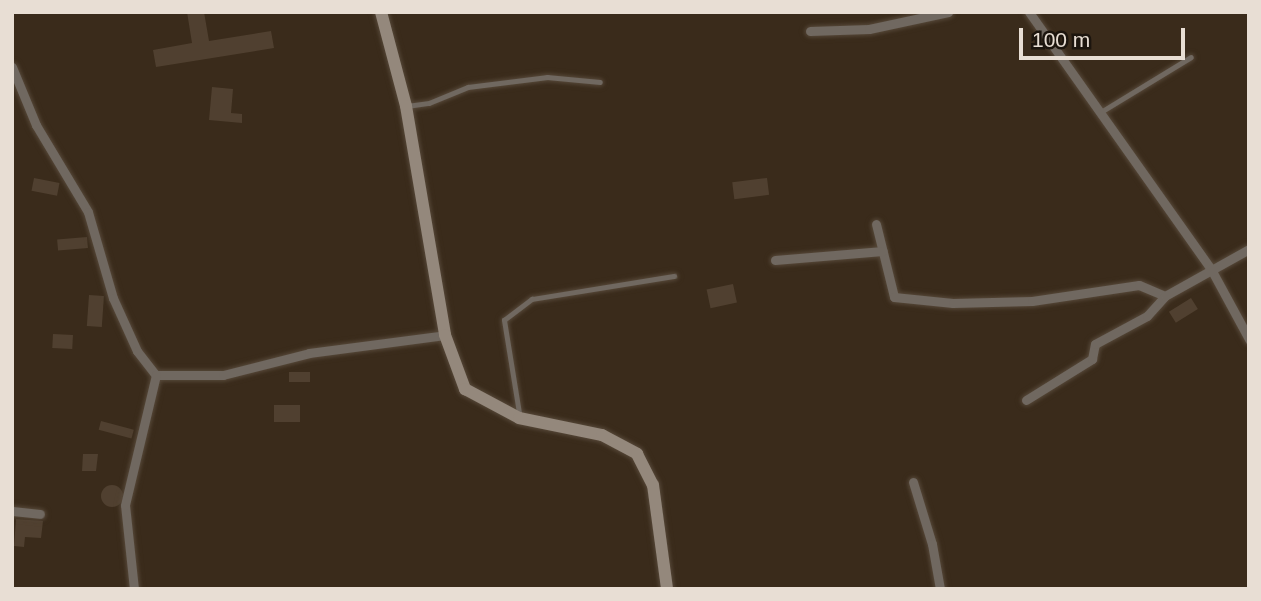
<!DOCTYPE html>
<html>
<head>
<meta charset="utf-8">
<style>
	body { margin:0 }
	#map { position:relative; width:1261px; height:601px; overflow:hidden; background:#3a2b1b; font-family:Helvetica,sans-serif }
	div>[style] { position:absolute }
	.building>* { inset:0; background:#504030; transform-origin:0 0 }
	.round { border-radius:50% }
	.roads { filter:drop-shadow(0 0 2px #564839) drop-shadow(0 0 2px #564839) }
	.lane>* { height:4.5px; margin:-2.25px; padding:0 2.25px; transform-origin:2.25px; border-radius:2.25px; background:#706860 }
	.street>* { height:9px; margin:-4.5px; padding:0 4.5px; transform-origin:4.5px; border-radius:4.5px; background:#706860 }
	.secondary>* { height:12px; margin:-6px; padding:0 6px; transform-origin:6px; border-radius:6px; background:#94887c }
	span { translate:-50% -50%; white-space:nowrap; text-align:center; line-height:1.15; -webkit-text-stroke:7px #1c150e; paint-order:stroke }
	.frame { position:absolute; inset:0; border:14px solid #e8ded4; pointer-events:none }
	.scale { position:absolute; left:1019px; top:28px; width:166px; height:32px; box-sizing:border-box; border:4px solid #e8ded4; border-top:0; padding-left:9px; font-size:21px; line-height:24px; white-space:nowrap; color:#e8ded4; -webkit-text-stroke:5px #1c150e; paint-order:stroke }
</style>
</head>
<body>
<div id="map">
	<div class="building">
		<i style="clip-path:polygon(187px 12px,204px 12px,209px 41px,271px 31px,274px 48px,156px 67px,153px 50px,192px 43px)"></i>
		<i style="clip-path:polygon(212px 87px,233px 89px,231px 113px,242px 114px,242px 123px,209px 120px)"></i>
		<i style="left:34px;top:178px;width:26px;height:13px;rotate:11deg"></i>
		<i style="left:767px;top:178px;width:17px;height:35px;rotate:83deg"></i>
		<i style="left:87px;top:237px;width:11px;height:30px;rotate:85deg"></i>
		<i style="left:733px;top:284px;width:19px;height:27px;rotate:78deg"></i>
		<i style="left:89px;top:295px;width:15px;height:31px;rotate:4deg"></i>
		<i style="left:1191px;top:298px;width:13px;height:26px;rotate:58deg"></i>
		<i style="left:53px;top:334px;width:20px;height:14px;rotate:3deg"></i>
		<i style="left:289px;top:372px;width:21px;height:10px"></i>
		<i style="left:274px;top:405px;width:26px;height:17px"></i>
		<i style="left:101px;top:421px;width:34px;height:9px;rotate:15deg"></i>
		<i style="clip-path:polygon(83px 454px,98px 454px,96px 471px,82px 471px)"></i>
		<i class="round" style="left:101px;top:485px;width:22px;height:22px"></i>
		<i style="clip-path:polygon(16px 519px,43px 521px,41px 538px,25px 537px,24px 547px,14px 546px)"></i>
	</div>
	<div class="roads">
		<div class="lane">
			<i style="left:407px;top:106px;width:22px;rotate:-8deg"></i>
			<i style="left:429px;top:103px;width:42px;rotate:-22.3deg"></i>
			<i style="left:468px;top:87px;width:80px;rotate:-7.2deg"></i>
			<i style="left:547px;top:77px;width:53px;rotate:5.4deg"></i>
			<i style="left:1101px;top:112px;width:105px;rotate:-31.4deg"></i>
			<i style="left:519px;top:413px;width:94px;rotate:-99.2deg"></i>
			<i style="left:504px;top:320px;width:35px;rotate:-37deg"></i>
			<i style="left:532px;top:299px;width:144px;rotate:-9.2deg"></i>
		</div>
		<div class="street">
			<i style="left:1029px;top:12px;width:315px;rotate:54.7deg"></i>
			<i style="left:1211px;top:269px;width:80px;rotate:61.5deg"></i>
			<i style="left:810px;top:31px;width:59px;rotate:-1.9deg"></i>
			<i style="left:869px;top:29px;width:81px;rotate:-12.1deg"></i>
			<i style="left:12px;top:67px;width:63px;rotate:67.5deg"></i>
			<i style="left:36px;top:125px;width:101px;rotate:59.1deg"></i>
			<i style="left:88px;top:212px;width:90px;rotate:73.8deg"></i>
			<i style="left:113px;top:298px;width:58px;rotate:65.6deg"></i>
			<i style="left:137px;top:351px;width:31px;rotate:52deg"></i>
			<i style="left:156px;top:375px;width:67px"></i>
			<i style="left:223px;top:375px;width:89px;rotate:-14.3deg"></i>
			<i style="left:309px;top:353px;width:137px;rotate:-7.5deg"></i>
			<i style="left:876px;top:224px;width:75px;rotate:76.1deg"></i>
			<i style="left:894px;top:297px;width:59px;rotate:5.8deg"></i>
			<i style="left:953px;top:303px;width:79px;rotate:-1.5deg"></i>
			<i style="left:1032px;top:301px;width:108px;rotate:-8.5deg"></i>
			<i style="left:1139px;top:285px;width:28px;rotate:23deg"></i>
			<i style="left:775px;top:260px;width:108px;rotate:-4.8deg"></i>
			<i style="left:1026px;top:400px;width:78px;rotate:-31.8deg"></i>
			<i style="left:1092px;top:359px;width:15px;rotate:-79deg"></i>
			<i style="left:1095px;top:344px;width:59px;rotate:-28.3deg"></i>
			<i style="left:1147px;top:316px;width:27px;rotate:-48deg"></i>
			<i style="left:1165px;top:296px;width:96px;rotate:-29.2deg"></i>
			<i style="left:913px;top:482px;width:65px;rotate:73deg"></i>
			<i style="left:932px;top:544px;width:46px;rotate:79.9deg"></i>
			<i style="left:12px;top:511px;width:28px;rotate:6deg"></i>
			<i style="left:134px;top:589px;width:84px;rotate:-96.1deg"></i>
			<i style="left:125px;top:505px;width:134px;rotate:-76.6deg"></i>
		</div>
		<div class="secondary">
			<i style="left:381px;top:12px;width:97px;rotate:75.1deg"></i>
			<i style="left:406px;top:106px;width:232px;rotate:80.3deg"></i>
			<i style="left:445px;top:335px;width:58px;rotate:69.7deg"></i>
			<i style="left:465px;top:389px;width:61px;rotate:28.2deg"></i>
			<i style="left:519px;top:418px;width:85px;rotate:11.6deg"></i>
			<i style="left:602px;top:435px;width:40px;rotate:28deg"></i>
			<i style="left:637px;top:454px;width:35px;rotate:63deg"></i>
			<i style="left:653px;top:485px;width:105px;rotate:82.3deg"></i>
		</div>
	</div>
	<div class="frame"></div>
	<div class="scale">100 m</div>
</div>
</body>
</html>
